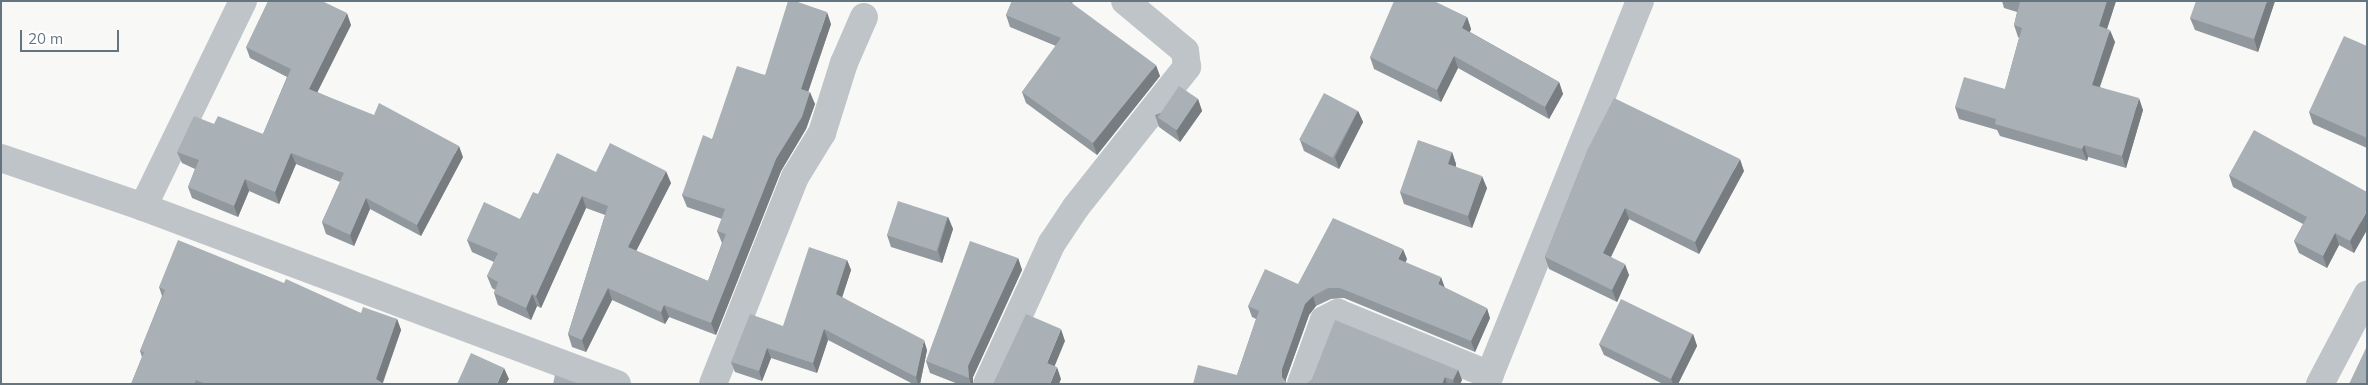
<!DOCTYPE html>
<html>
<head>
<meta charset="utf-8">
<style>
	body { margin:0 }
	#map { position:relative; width:2368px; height:385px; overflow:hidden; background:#f8f8f6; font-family:Mulish,sans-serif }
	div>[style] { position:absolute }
	.street>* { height:28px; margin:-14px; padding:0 14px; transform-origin:14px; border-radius:14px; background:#bfc4c8 }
	.wall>* { inset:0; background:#91989d }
	.shaded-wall>* { inset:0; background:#767c80 }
	.building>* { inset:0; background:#a9b1b7; transform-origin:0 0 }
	span { translate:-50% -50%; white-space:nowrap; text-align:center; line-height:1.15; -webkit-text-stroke:5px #fff; paint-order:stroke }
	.frame { position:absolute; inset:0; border:2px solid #657580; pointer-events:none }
	.scale { position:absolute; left:20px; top:30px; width:99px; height:22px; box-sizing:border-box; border:2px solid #657580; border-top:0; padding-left:6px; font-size:15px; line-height:18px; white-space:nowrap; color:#657580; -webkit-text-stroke:4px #fff; paint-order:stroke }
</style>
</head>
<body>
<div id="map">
	<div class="street">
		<i style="left:1px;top:158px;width:150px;rotate:19deg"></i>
		<i style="left:143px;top:207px;width:506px;rotate:20.48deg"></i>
		<i style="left:143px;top:207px;width:229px;rotate:-64.1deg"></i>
		<i style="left:713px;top:384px;width:223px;rotate:-68.4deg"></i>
		<i style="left:795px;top:177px;width:52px;rotate:-58.5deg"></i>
		<i style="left:822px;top:133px;width:73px;rotate:-72.6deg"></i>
		<i style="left:844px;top:63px;width:50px;rotate:-66.5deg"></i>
		<i style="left:987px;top:384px;width:155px;rotate:-65.3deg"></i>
		<i style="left:1052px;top:243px;width:43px;rotate:-56.3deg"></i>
		<i style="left:1076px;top:207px;width:179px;rotate:-51.6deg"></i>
		<i style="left:1187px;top:67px;width:16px;rotate:-97deg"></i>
		<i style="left:1185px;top:51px;width:78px;rotate:-140.2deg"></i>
		<i style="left:1301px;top:384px;width:68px;rotate:-70.2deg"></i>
		<i style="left:1324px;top:320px;width:16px;rotate:-27deg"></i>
		<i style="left:1338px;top:313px;width:164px;rotate:22.2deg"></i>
		<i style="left:1486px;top:384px;width:413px;rotate:-68.1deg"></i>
		<i style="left:2320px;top:384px;width:101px;rotate:-62.2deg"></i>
	</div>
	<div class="wall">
		<i style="clip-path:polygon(1012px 1px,1073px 1px,1072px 4px,1160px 76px,1097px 155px,1026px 103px,1022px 92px,1056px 46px,1010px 27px,1006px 15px)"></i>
		<i style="clip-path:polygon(2002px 1px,2116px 1px,2107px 29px,2115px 42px,2100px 87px,2143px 110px,2126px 168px,2088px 157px,2087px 161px,2000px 136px,1997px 130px,1959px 119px,1955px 107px,2005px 89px,2019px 38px,2018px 37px,2014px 25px,2017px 12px,2004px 8px)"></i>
		<i style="clip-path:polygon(2275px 1px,2258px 52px,2195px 30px,2190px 18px)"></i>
		<i style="clip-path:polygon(1467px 17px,1471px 29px,1470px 32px,1559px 82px,1563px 94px,1549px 119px,1458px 68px,1441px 102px,1374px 69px,1370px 57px)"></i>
		<i style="clip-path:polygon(831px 24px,808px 92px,815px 104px,806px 129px,781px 171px,716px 335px,669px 317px,665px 324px,612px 300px,586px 352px,572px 347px,568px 334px,605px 215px,586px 208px,541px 308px,537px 306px,531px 320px,498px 305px,494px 293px,495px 290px,492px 288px,487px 276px,494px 262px,472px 252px,467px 240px,520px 219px,538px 194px,596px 172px,671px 183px,636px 251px,708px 281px,722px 243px,717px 231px,722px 219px,687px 207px,682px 195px,712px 139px,765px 75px)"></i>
		<i style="clip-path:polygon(351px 25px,317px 92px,463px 157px,421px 236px,370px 209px,354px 246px,326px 234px,322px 222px,340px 182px,296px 164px,279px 204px,249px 191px,238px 217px,192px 198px,188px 187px,195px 169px,182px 163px,177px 152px,214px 124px,263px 134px,287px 77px,250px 58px,246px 47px)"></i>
		<i style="clip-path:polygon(2367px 46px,2367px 148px,2313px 124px,2309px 112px)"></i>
		<i style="clip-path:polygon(1198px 99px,1202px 111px,1180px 142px,1159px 127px,1155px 115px)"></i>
		<i style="clip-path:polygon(1358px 111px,1363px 122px,1339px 169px,1304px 151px,1300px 140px)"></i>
		<i style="clip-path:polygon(1589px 147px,1744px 171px,1699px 254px,1629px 219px,1611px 257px,1629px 275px,1617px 302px,1549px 269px,1545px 257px)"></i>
		<i style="clip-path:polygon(1452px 152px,1456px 164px,1456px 167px,1487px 188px,1472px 228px,1404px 204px,1400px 192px)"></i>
		<i style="clip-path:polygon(2229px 175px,2367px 192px,2354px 253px,2339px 245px,2327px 268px,2299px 253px,2294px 241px,2303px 224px,2233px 187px)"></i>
		<i style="clip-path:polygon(948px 217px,953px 229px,942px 263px,891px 247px,887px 235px)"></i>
		<i style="clip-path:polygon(1018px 258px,1022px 270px,973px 377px,973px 384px,958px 384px,930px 373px,926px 361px)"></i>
		<i style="clip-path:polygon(1407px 259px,1405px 262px,1490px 318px,1475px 352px,1344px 298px,1331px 299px,1316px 306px,1309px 315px,1286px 379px,1237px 375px,1256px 319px,1252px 317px,1248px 306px,1298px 284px)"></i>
		<i style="clip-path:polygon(847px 260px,851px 270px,842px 297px,927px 350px,920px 384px,913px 384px,828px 340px,817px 373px,771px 358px,762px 381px,735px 372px,731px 362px,783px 326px)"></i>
		<i style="clip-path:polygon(159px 287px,361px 313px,397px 319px,401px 330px,383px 383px,384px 384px,131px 384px,142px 357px,140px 351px,162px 296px)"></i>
		<i style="clip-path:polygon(1693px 334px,1697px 346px,1678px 384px,1663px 384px,1604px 355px,1599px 344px)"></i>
		<i style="clip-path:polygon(1458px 370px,1462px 380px,1460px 384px,1306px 384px)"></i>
	</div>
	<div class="shaded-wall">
		<i style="clip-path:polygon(2107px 1px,2116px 1px,2104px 38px,2099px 26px)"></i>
		<i style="clip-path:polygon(2267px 1px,2275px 1px,2258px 52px,2254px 39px)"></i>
		<i style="clip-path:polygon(827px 12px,831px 24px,805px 101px,801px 89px)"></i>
		<i style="clip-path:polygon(347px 13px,351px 25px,313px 101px,309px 89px)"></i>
		<i style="clip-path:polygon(1467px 17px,1471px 29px,1466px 39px,1462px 28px)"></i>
		<i style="clip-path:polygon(2110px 30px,2115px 42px,2096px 97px,2092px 85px)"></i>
		<i style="clip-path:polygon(1454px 56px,1458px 68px,1441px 102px,1437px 90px)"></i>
		<i style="clip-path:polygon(1156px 65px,1160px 76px,1097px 155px,1093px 143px)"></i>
		<i style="clip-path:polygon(1559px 82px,1563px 94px,1549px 119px,1545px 107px)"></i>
		<i style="clip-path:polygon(810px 92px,815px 104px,806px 129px,781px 171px,716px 335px,711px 323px,776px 159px)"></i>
		<i style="clip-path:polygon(2139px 98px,2143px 110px,2126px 168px,2122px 156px)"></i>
		<i style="clip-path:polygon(1198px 99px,1202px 111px,1180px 142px,1176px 130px)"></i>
		<i style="clip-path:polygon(1358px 111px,1363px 122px,1339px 169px,1335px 157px)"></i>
		<i style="clip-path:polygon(2084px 145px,2088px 157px,2087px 161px,2082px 149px)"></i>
		<i style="clip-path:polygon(459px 146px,463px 157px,421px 236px,417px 225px)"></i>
		<i style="clip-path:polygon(1452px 152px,1456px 164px,1453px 176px,1448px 164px)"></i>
		<i style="clip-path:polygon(291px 153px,296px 164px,279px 204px,275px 192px)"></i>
		<i style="clip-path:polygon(1740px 159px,1744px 171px,1699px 254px,1695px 242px)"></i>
		<i style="clip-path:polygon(666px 171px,671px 183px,632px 259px,628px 247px)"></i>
		<i style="clip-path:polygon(1482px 176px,1487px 188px,1472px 228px,1468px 216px)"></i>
		<i style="clip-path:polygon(245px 179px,249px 191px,238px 217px,234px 206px)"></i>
		<i style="clip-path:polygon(582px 196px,586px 208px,541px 308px,536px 296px)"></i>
		<i style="clip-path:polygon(366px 198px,370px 209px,354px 246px,350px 235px)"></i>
		<i style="clip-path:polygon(1625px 208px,1629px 219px,1607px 265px,1603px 253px)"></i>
		<i style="clip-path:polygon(2367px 211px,2367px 230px,2354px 253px,2350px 241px)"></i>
		<i style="clip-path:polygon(948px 217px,953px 229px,942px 263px,938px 251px)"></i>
		<i style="clip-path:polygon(2335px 233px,2339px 245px,2327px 268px,2323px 256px)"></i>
		<i style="clip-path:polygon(1403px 249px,1407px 259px,1402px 270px,1398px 259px)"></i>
		<i style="clip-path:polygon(1018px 258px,1022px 270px,973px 377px,973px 384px,971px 384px,969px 378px,968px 366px)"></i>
		<i style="clip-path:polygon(847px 260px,851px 270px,840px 304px,836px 294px)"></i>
		<i style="clip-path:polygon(1625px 264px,1629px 275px,1617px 302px,1612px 290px)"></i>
		<i style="clip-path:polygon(1441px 277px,1445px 288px,1438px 284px)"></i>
		<i style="clip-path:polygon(608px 288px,612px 300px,586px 352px,582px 340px)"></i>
		<i style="clip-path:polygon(532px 294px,537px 306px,531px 320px,526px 308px)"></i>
		<i style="clip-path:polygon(1313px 296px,1316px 306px,1309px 315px,1286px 379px,1286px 384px,1282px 377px,1282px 369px,1305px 304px)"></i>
		<i style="clip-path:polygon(664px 305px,669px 317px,665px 324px,661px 312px)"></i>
		<i style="clip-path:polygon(1487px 308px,1490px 318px,1475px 352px,1471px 341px)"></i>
		<i style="clip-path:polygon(397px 319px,401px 330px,382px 384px,376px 379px)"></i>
		<i style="clip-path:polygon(824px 329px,828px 340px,817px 373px,813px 363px)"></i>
		<i style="clip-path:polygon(1061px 329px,1065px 341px,1051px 375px,1047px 363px)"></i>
		<i style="clip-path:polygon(1693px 334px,1697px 346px,1678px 384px,1673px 384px,1671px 378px)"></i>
		<i style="clip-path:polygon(924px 340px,927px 350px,920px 384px,918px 384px,916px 377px)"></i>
		<i style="clip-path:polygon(767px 348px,771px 358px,762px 381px,759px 371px)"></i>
		<i style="clip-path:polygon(1057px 367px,1061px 379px,1059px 384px,1050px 384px)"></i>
		<i style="clip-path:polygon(504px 368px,509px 379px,506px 384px,497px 384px)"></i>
		<i style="clip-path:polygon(1458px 370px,1462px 380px,1460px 384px,1454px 384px,1453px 380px)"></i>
		<i style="clip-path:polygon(1445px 377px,1447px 384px,1442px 384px)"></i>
	</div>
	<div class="building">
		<i style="clip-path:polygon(268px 1px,322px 1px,347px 13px,309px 89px,374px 115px,379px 103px,459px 146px,417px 225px,366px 198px,350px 235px,322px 222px,344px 173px,291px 153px,275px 192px,245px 179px,234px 206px,188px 187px,199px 160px,177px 152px,194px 116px,214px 124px,218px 116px,263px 134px,291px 69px,246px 47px)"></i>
		<i style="clip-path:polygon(788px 1px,795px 1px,827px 12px,801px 89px,810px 92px,802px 117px,776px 159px,711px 323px,664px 305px,661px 312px,608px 288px,582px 340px,568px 334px,608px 206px,582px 196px,536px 296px,532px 294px,526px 308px,494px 293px,498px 282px,487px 276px,498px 253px,467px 240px,484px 202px,520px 219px,533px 192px,538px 194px,557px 153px,596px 172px,610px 143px,666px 171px,628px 247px,708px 281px,726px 234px,717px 231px,725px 209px,682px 195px,703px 135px,712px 139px,737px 66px,765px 75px)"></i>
		<i style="clip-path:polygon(1012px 1px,1069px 1px,1156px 65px,1093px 143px,1022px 92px,1061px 38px,1006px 15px)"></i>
		<i style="clip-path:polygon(1394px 1px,1434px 1px,1467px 17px,1462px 28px,1559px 82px,1545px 107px,1454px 56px,1437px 90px,1370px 57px)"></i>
		<i style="clip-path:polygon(2017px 1px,2107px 1px,2099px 26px,2110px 30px,2092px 85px,2139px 98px,2122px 156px,2084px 145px,2082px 149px,1995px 124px,1996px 119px,1955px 107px,1964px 77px,2005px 89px,2022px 28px,2014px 25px,2020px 2px)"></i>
		<i style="clip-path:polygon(2196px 1px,2267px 1px,2254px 39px,2190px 18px)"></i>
		<i style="clip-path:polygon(2344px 36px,2367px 46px,2367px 138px,2309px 112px)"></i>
		<i style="left:1179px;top:86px;width:23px;height:38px;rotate:34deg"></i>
		<i style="left:1324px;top:93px;width:38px;height:53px;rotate:28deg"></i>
		<i style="clip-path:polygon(1614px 98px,1740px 159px,1695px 242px,1625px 208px,1603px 253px,1625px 264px,1612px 290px,1545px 257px,1589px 147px)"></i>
		<i style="clip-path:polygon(2254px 130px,2367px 192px,2367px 211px,2350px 241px,2335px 233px,2323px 256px,2294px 241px,2307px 217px,2229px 175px)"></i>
		<i style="clip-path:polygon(1418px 140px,1452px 152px,1448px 164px,1482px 176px,1468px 216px,1400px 192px)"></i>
		<i style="left:898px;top:201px;width:52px;height:36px;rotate:18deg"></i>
		<i style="clip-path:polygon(1333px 218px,1403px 249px,1398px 259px,1441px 277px,1438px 284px,1487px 308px,1471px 341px,1340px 288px,1328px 288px,1313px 296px,1305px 304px,1282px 369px,1282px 377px,1288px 384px,1193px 384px,1198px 365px,1237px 375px,1259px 311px,1248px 306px,1265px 269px,1298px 284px)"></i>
		<i style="clip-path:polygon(178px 240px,284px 283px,286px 279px,361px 313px,363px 307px,397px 319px,376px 379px,384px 384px,206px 384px,196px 380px,194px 384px,131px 384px,144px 352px,140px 351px,165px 290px,159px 287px)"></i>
		<i style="clip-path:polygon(970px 241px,1018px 258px,968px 366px,969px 378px,926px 361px)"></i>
		<i style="clip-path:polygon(809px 247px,847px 260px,836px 294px,924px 340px,916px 377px,824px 329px,813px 363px,767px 348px,759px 371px,731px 362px,750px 314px,783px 326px)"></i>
		<i style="left:1621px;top:299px;width:80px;height:50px;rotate:26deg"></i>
		<i style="clip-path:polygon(1026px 314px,1061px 329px,1047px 363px,1057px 367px,1050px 384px,993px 384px)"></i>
		<i style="clip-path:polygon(1335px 320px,1458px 370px,1453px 380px,1445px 377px,1442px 384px,1306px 384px,1312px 379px)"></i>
		<i style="clip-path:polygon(2367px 346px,2367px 384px,2349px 384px)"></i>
		<i style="clip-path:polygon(471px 353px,504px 368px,497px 384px,457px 384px)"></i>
		<i style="clip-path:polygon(555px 375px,579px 384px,553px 384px)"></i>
	</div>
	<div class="frame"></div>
	<div class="scale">20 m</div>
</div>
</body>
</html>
